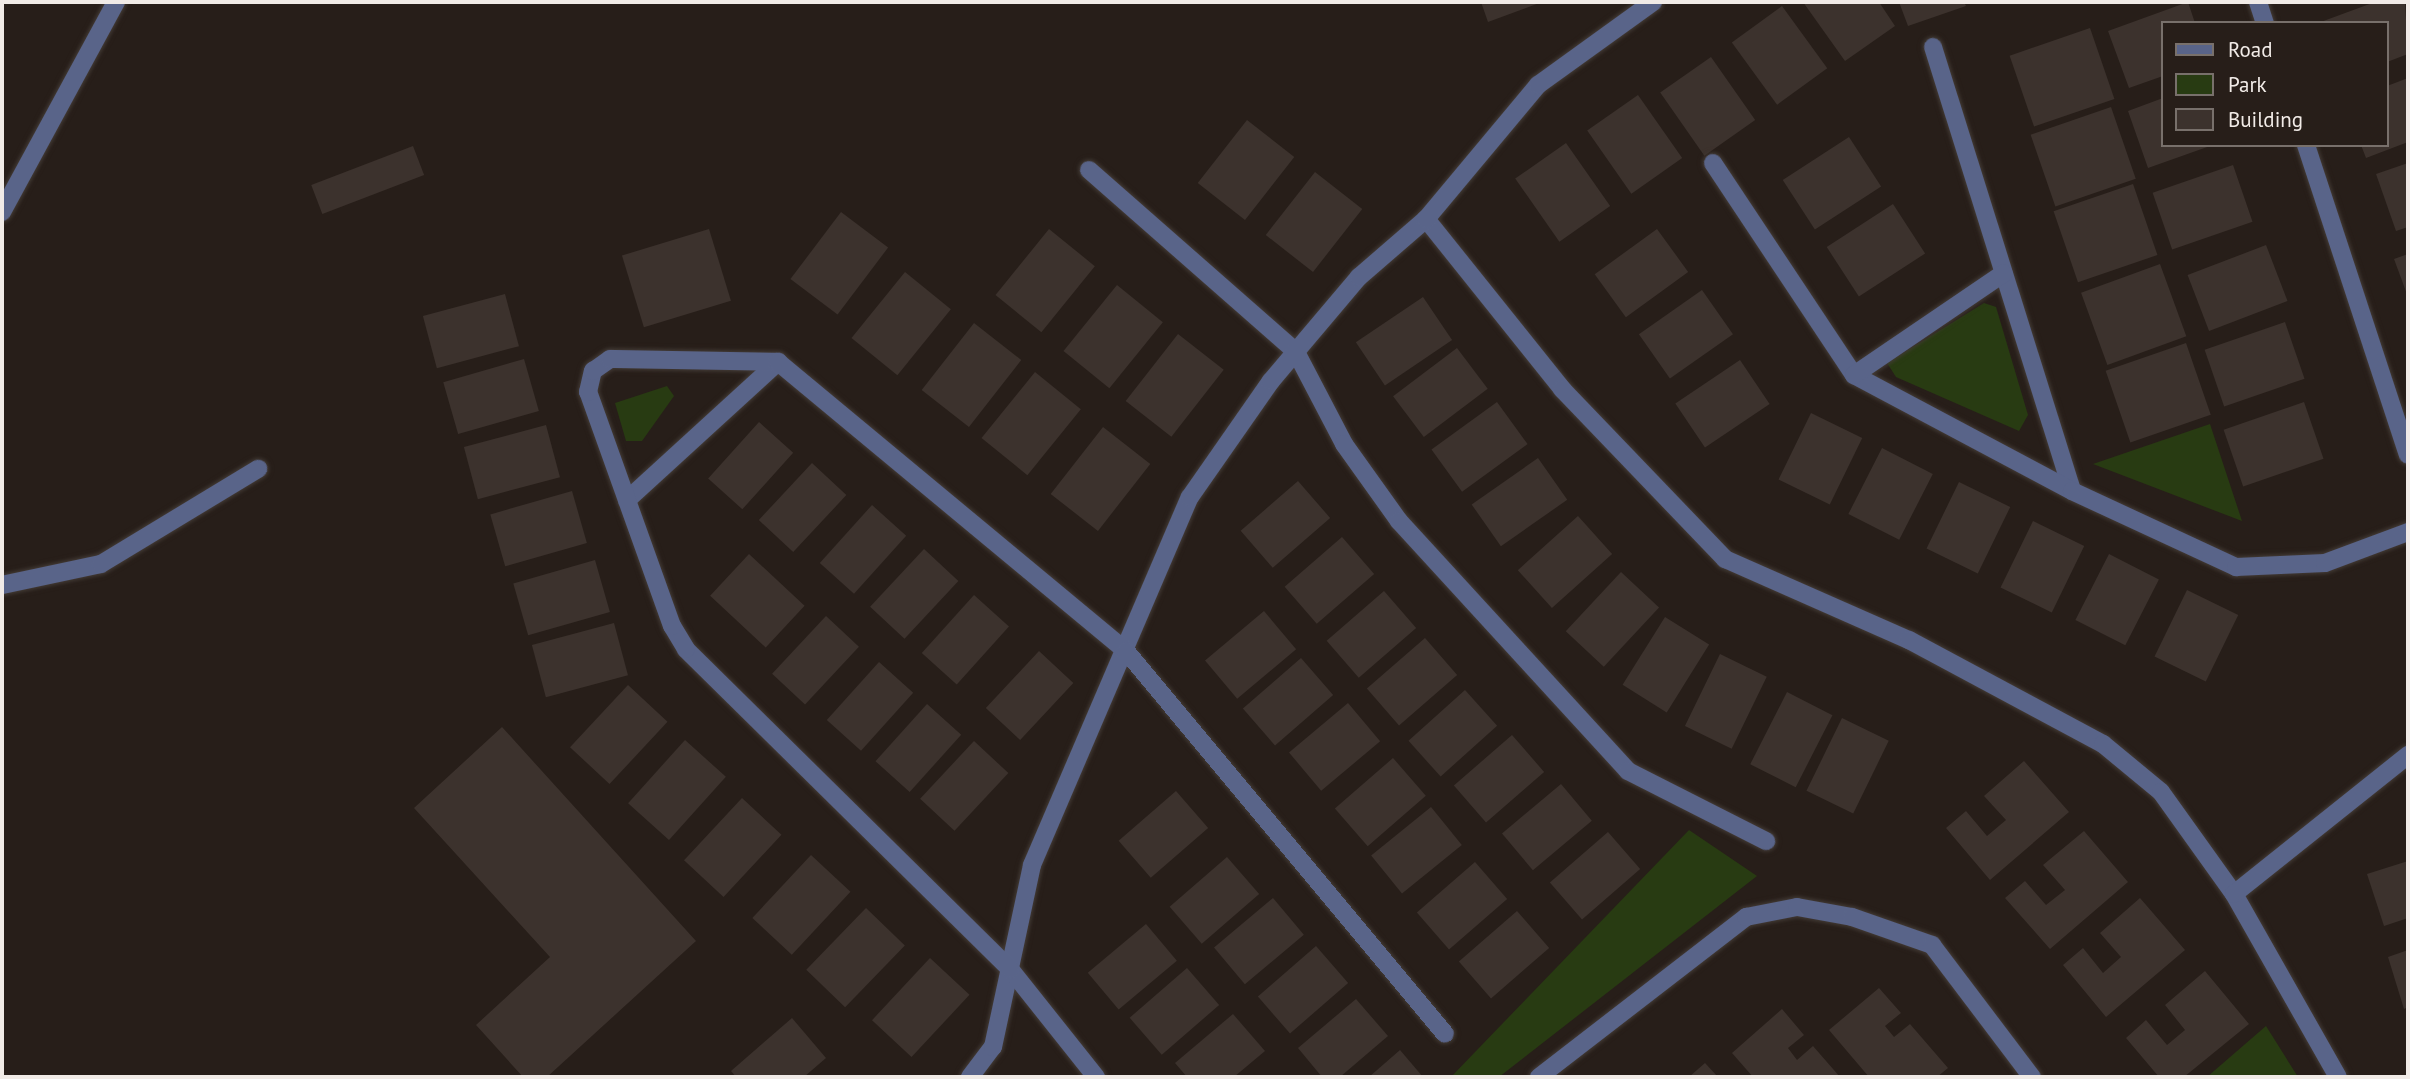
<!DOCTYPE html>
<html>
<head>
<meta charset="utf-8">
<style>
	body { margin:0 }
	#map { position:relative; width:2410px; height:1079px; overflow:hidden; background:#271e19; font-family:"PT Sans",sans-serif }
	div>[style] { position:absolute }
	.green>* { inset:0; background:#283b12 }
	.building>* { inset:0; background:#3c322d; transform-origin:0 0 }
	.roads { filter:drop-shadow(0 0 2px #433b36) drop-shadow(0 0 2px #433b36) }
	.minor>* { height:18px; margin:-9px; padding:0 9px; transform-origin:9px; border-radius:9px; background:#596489 }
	span { translate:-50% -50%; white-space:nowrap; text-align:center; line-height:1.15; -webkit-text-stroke:5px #271e19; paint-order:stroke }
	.frame { position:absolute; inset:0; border:4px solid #f1ebe7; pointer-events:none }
	.legend { position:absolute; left:2161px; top:21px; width:228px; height:126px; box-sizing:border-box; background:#271e19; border:2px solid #78706b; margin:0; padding:9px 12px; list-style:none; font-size:21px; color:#f1ebe7 }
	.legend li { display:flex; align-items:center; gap:14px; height:35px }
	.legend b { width:35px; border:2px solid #78706b }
</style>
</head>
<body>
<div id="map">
	<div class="green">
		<i style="clip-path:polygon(1984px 303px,1996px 307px,2028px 415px,2019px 431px,1896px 377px,1887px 363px)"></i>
		<i style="clip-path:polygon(667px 386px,674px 396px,642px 441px,626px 441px,615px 403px)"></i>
		<i style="clip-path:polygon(2210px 424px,2242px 521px,2093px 464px)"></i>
		<i style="clip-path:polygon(1689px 830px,1757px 876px,1499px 1077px,1451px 1077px)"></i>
		<i style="clip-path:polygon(2266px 1026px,2298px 1077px,2207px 1077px)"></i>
	</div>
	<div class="building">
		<i style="clip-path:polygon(1481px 2px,1542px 2px,1488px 22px)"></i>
		<i style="clip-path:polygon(1803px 2px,1879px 2px,1895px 26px,1845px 61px)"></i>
		<i style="clip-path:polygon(1899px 2px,1964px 2px,1966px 6px,1908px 26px)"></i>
		<i style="clip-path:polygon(2188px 2px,2195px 23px,2163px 23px,2163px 76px,2129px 88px,2108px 31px)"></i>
		<i style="clip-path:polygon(2375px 2px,2405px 2px,2408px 54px,2387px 62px,2387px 23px,2318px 23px)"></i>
		<i style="left:1782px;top:6px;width:77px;height:62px;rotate:54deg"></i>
		<i style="left:2090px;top:28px;width:75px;height:85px;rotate:71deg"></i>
		<i style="left:1711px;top:57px;width:77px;height:62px;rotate:55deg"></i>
		<i style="clip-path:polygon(2408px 78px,2408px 142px,2366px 158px,2361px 145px,2387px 145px,2387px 86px)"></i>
		<i style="left:1638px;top:95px;width:77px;height:62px;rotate:55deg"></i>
		<i style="clip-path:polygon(2163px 98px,2163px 145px,2210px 146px,2148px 168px,2128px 111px)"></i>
		<i style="left:2111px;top:107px;width:76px;height:85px;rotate:71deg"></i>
		<i style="left:1247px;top:120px;width:60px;height:80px;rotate:38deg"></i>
		<i style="left:1849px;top:137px;width:59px;height:79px;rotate:57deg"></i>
		<i style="left:1566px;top:143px;width:77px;height:62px;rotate:55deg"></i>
		<i style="left:413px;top:146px;width:31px;height:109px;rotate:69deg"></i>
		<i style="clip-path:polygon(2408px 163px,2408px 227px,2396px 231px,2376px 174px)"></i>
		<i style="left:2233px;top:165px;width:60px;height:85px;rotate:71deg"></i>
		<i style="left:1315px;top:172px;width:60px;height:80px;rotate:38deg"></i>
		<i style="left:2133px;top:184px;width:75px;height:84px;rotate:71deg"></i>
		<i style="left:1893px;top:204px;width:59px;height:79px;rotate:57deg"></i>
		<i style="left:841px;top:212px;width:59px;height:84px;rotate:37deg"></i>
		<i style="left:709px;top:229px;width:75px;height:91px;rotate:73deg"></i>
		<i style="left:1049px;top:229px;width:59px;height:85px;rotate:39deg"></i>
		<i style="left:1657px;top:229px;width:53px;height:77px;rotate:54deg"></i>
		<i style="left:2266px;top:245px;width:60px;height:84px;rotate:69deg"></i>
		<i style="clip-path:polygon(2408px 254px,2408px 297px,2394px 259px)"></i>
		<i style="left:2160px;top:264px;width:77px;height:84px;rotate:70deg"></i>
		<i style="left:905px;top:272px;width:59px;height:85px;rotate:39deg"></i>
		<i style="left:1117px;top:285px;width:59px;height:85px;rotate:39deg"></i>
		<i style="left:1702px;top:290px;width:54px;height:77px;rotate:55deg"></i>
		<i style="left:505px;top:294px;width:54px;height:85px;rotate:75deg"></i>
		<i style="left:1423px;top:297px;width:52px;height:81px;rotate:56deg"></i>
		<i style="left:2285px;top:322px;width:60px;height:85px;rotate:71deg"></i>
		<i style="left:974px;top:323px;width:60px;height:85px;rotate:38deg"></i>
		<i style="left:1178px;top:334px;width:58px;height:85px;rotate:38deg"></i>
		<i style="left:2186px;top:343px;width:76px;height:85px;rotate:71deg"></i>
		<i style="left:1457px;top:348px;width:51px;height:80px;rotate:53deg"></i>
		<i style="left:524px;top:359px;width:54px;height:84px;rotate:74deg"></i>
		<i style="left:1740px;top:360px;width:53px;height:78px;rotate:56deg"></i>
		<i style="left:1035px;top:372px;width:59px;height:85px;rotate:39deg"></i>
		<i style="left:1497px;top:402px;width:52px;height:81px;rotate:54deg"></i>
		<i style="left:2304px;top:402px;width:60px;height:85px;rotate:71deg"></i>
		<i style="left:1811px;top:413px;width:57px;height:74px;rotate:26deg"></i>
		<i style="left:759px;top:422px;width:46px;height:76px;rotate:42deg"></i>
		<i style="left:546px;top:425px;width:54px;height:85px;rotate:75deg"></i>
		<i style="left:1103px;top:427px;width:60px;height:85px;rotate:38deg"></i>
		<i style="left:1882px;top:448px;width:57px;height:74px;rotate:27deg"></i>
		<i style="left:1538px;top:458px;width:51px;height:81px;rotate:55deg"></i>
		<i style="left:812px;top:463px;width:47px;height:78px;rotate:43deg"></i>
		<i style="left:1298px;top:481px;width:49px;height:76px;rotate:49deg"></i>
		<i style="left:1959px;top:482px;width:57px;height:74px;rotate:26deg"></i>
		<i style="left:572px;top:491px;width:54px;height:85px;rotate:74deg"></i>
		<i style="left:872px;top:505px;width:46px;height:78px;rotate:42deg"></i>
		<i style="left:1578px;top:516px;width:51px;height:81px;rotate:48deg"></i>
		<i style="left:2033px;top:521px;width:57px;height:74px;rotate:26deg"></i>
		<i style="left:1342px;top:537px;width:49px;height:76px;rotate:49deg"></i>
		<i style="left:924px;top:549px;width:47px;height:79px;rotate:43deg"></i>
		<i style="left:749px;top:554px;width:76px;height:57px;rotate:43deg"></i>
		<i style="left:2109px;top:554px;width:56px;height:74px;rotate:27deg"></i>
		<i style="left:595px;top:560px;width:54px;height:85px;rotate:74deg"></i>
		<i style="left:1621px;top:572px;width:52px;height:81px;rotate:43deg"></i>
		<i style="left:2187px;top:590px;width:57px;height:74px;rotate:26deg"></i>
		<i style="left:1384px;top:591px;width:49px;height:76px;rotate:49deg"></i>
		<i style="left:974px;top:595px;width:47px;height:78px;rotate:42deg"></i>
		<i style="left:1264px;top:611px;width:50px;height:77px;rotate:50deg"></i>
		<i style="left:826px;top:616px;width:45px;height:79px;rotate:43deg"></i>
		<i style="left:1665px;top:617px;width:52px;height:80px;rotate:32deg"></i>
		<i style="left:614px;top:623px;width:54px;height:85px;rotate:75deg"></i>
		<i style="left:1425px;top:638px;width:49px;height:77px;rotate:49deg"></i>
		<i style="left:1039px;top:651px;width:47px;height:78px;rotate:43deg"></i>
		<i style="left:1720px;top:654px;width:52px;height:80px;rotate:26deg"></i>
		<i style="left:1301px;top:658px;width:49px;height:77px;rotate:49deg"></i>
		<i style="left:879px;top:662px;width:46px;height:78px;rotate:42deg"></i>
		<i style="left:628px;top:685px;width:54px;height:85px;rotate:43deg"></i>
		<i style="left:1465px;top:690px;width:48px;height:76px;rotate:48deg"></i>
		<i style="left:1787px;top:692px;width:51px;height:81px;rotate:27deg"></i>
		<i style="left:1348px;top:703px;width:50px;height:77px;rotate:50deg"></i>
		<i style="left:927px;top:704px;width:46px;height:77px;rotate:42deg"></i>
		<i style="left:1842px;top:718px;width:52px;height:81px;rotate:26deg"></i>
		<i style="clip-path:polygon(502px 727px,696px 941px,547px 1077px,523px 1077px,476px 1025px,550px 957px,414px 808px)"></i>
		<i style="left:1512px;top:735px;width:49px;height:77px;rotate:49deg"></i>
		<i style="left:685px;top:740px;width:55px;height:85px;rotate:42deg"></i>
		<i style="left:974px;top:741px;width:47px;height:79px;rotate:43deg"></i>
		<i style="left:1393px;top:758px;width:50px;height:77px;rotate:49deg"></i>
		<i style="clip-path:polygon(2024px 761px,2069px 812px,1990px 880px,1946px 828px,1966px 811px,1987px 836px,2006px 820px,1984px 796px)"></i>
		<i style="left:1561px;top:784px;width:48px;height:77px;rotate:50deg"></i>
		<i style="left:1176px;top:791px;width:49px;height:76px;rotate:49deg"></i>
		<i style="left:742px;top:798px;width:54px;height:85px;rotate:43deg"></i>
		<i style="left:1431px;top:807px;width:49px;height:77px;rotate:51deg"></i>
		<i style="clip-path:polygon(2084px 831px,2128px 882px,2050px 949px,2005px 898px,2025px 881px,2046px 905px,2065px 890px,2043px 865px)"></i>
		<i style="left:1608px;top:832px;width:49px;height:77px;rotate:49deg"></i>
		<i style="left:811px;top:855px;width:54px;height:86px;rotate:43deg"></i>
		<i style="left:1227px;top:857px;width:49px;height:76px;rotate:49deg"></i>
		<i style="clip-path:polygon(2408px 861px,2408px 918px,2384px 926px,2367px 874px)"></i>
		<i style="left:1475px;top:862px;width:49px;height:77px;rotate:49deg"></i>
		<i style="left:1273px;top:898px;width:48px;height:77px;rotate:50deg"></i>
		<i style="clip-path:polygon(2140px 898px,2185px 950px,2106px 1017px,2063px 965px,2083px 948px,2103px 973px,2121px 957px,2100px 933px)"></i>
		<i style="left:866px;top:908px;width:54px;height:86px;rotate:44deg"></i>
		<i style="left:1517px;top:911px;width:49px;height:77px;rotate:49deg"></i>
		<i style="left:1146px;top:924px;width:48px;height:76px;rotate:50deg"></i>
		<i style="left:1316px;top:946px;width:49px;height:77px;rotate:49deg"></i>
		<i style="clip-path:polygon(2408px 950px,2408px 1007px,2404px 1009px,2388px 957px)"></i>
		<i style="left:930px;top:958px;width:54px;height:85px;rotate:43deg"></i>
		<i style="left:1187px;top:968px;width:49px;height:76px;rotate:49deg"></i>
		<i style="clip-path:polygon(2205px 971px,2249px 1024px,2184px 1077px,2159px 1077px,2126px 1038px,2146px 1020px,2167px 1045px,2185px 1030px,2165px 1005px)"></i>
		<i style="clip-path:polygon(1879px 988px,1901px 1013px,1885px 1026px,1894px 1037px,1910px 1024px,1948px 1068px,1937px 1077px,1869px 1077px,1829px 1030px)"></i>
		<i style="clip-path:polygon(1356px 999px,1388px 1036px,1340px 1077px,1322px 1077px,1298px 1048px)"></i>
		<i style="clip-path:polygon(1782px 1009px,1804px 1035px,1788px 1048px,1797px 1060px,1813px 1046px,1840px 1077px,1753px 1077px,1732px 1053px)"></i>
		<i style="clip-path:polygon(1233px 1014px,1265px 1051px,1234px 1077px,1187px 1077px,1175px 1063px)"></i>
		<i style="clip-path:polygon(792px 1018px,826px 1058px,804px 1077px,736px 1077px,731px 1071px)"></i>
		<i style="clip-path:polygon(1400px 1050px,1423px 1077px,1369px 1077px)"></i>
		<i style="clip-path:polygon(1705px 1063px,1718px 1077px,1689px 1077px)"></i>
	</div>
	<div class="roads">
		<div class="minor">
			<i style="left:2258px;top:2px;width:22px;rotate:72deg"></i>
			<i style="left:1933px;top:47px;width:465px;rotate:72.6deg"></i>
			<i style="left:2306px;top:145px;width:326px;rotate:71.8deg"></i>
			<i style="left:1713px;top:163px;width:255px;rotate:56.4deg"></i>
			<i style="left:1854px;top:375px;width:247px;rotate:28deg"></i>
			<i style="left:2072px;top:491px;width:181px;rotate:24.9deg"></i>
			<i style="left:2236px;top:567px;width:89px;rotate:-2.6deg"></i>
			<i style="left:2325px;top:563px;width:89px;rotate:-20.5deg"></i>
			<i style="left:1089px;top:170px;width:276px;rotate:41.3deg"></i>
			<i style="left:1296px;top:352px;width:104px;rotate:62.4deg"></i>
			<i style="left:1344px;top:444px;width:95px;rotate:54.5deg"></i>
			<i style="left:1399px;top:521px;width:339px;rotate:47.5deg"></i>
			<i style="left:1628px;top:771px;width:155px;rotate:26.9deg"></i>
			<i style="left:2px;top:212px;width:239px;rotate:-61.5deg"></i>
			<i style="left:1426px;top:219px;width:218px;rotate:51.3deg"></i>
			<i style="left:1562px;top:389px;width:236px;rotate:46.2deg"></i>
			<i style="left:1725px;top:559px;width:201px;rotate:23.8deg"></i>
			<i style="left:1909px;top:640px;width:220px;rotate:28.2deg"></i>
			<i style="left:2103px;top:744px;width:75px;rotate:39.6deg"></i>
			<i style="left:2161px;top:792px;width:125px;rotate:54.4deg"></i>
			<i style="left:2234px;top:894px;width:210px;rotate:60.4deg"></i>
			<i style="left:1854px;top:375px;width:181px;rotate:-34.2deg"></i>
			<i style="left:627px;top:500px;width:205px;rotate:-42.4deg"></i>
			<i style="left:2px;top:585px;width:101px;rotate:-12deg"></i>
			<i style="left:101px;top:564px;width:184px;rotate:-31.2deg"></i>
			<i style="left:2234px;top:894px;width:223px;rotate:-38.6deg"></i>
			<i style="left:970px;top:1077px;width:38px;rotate:-53deg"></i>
			<i style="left:993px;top:1047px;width:186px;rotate:-77.9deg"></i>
			<i style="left:1032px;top:865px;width:400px;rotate:-66.8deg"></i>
			<i style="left:1190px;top:497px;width:141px;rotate:-55.1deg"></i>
			<i style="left:1271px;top:381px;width:136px;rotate:-49.8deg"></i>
			<i style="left:1359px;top:277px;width:89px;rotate:-40.9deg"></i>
			<i style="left:1426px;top:219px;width:175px;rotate:-50.1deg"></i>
			<i style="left:1538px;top:85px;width:142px;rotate:-35.8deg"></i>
			<i style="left:1096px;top:1077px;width:138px;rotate:-128.5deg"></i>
			<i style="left:1010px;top:969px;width:455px;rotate:-135.4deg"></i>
			<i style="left:686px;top:649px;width:27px;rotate:-121deg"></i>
			<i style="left:672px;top:626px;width:249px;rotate:-109.7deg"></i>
			<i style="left:588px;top:392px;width:22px;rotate:-77deg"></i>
			<i style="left:593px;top:371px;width:21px;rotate:-35deg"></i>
			<i style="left:610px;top:359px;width:168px;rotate:1deg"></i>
			<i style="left:778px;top:362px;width:452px;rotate:39.7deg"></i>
			<i style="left:1126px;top:651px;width:498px;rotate:50.2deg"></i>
			<i style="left:1539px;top:1077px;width:262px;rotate:-37.7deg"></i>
			<i style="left:1746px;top:917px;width:52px;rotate:-11.1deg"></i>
			<i style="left:1797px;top:907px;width:56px;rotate:10.3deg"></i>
			<i style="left:1852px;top:917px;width:85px;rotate:19.3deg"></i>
			<i style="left:1932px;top:945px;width:166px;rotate:52.9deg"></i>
		</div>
	</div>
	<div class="frame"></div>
	<ul class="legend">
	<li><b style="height:9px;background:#596489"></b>Road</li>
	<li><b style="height:19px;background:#283b12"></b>Park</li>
	<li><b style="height:19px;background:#3c322d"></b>Building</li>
	</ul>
</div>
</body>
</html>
